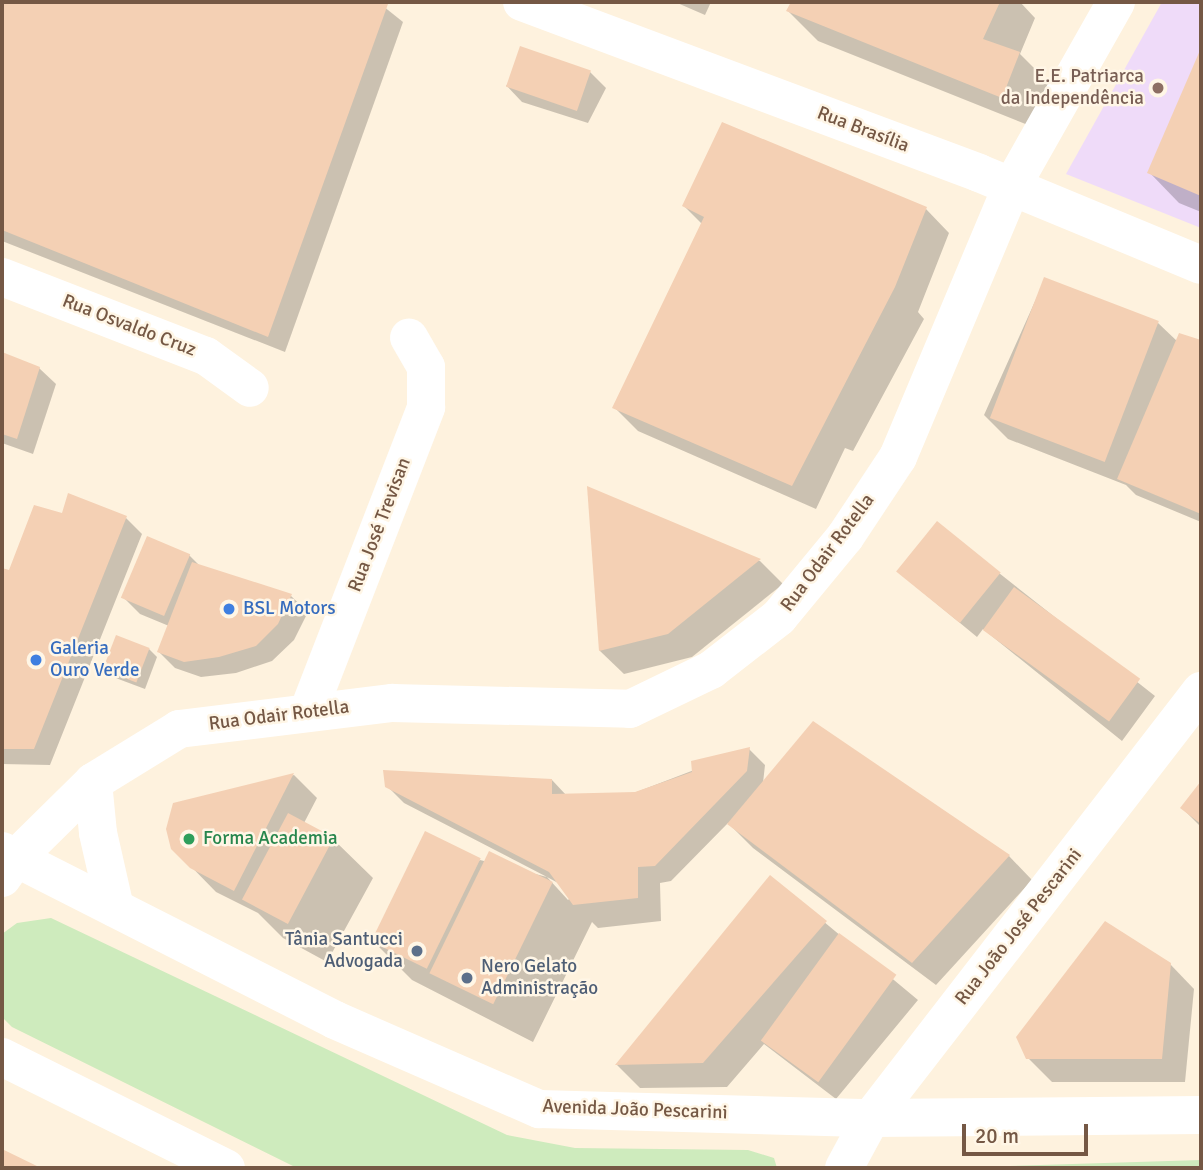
<!DOCTYPE html>
<html>
<head>
<meta charset="utf-8">
<style>
	body { margin:0 }
	#map { position:relative; width:1203px; height:1170px; overflow:hidden; background:#fef2de; font-family:Signika,sans-serif }
	div>[style] { position:absolute }
	.education>* { inset:0; background:#efdbf9 }
	.green>* { inset:0; background:#ceebbd }
	.shadow>* { inset:0; background:#0003 }
	.building>* { inset:0; background:#f4d0b4; transform-origin:0 0 }
	.street>* { height:38px; margin:-19px; padding:0 19px; transform-origin:19px; border-radius:19px; background:#fff }
	.secondary>* { height:38px; margin:-19px; padding:0 19px; transform-origin:19px; border-radius:19px; background:#fff }
	.dots>* { width:19px; height:19px; translate:-50% -50%; box-sizing:border-box; border:4px solid #fff6e6; border-radius:50% }
	span { translate:-50% -50%; white-space:nowrap; text-align:center; line-height:1.15; -webkit-text-stroke:5px #fff6e6; paint-order:stroke }
	.education-label { font-size:19px; color:#785e54 }
	.right { translate:-100% -50%; text-align:right }
	.street-label { font-size:19px; color:#755845 }
	.shop-label { font-size:19px; color:#366cbe }
	.left { translate:0 -50%; text-align:left }
	.leisure-label { font-size:19px; color:#27864d }
	.service-label { font-size:19px; color:#4e5e75 }
	.frame { position:absolute; inset:0; border:4px solid #755845; pointer-events:none }
	.scale { position:absolute; left:962px; top:1124px; width:126px; height:32px; box-sizing:border-box; border:4px solid #755845; border-top:0; padding-left:9px; font-size:21px; line-height:24px; white-space:nowrap; color:#755845; -webkit-text-stroke:5px #fff6e6; paint-order:stroke }
</style>
</head>
<body>
<div id="map">
	<div class="education">
		<i style="clip-path:polygon(1162px 2px,1201px 2px,1201px 228px,1066px 174px)"></i>
	</div>
	<div class="green">
		<i style="clip-path:polygon(51px 918px,507px 1135px,575px 1148px,748px 1150px,774px 1158px,777px 1168px,297px 1168px,12px 1027px,2px 1017px,2px 934px,17px 923px)"></i>
		<i style="clip-path:polygon(1201px 1160px,1201px 1168px,943px 1168px)"></i>
	</div>
	<div class="shadow">
		<i style="clip-path:polygon(2px 2px,378px 2px,403px 22px,285px 352px,2px 241px)"></i>
		<i style="clip-path:polygon(675px 2px,711px 2px,705px 15px)"></i>
		<i style="clip-path:polygon(793px 2px,1020px 2px,1035px 18px,1020px 54px,1049px 83px,1033px 127px,818px 41px,788px 11px)"></i>
		<i style="clip-path:polygon(1201px 52px,1201px 212px,1179px 203px,1149px 172px)"></i>
		<i style="clip-path:polygon(590px 72px,606px 88px,588px 123px,522px 102px,506px 85px)"></i>
		<i style="clip-path:polygon(684px 206px,926px 209px,949px 233px,918px 312px,924px 319px,853px 451px,845px 448px,816px 509px,638px 431px,614px 407px,702px 224px)"></i>
		<i style="clip-path:polygon(1045px 279px,1158px 323px,1178px 342px,1180px 335px,1201px 342px,1201px 522px,1136px 495px,1126px 485px,1008px 439px,984px 415px)"></i>
		<i style="clip-path:polygon(2px 354px,39px 368px,56px 384px,33px 454px,2px 443px)"></i>
		<i style="clip-path:polygon(589px 489px,760px 561px,783px 584px,692px 657px,624px 674px,600px 651px)"></i>
		<i style="clip-path:polygon(63px 515px,126px 518px,142px 534px,50px 765px,2px 764px,2px 570px,10px 573px)"></i>
		<i style="clip-path:polygon(189px 555px,201px 567px,291px 596px,308px 612px,294px 640px,272px 661px,236px 673px,201px 677px,175px 668px,159px 652px,169px 626px,140px 614px,124px 598px)"></i>
		<i style="clip-path:polygon(897px 571px,999px 573px,1155px 696px,1122px 741px,983px 629px,977px 637px)"></i>
		<i style="clip-path:polygon(149px 649px,157px 657px,145px 689px,113px 677px,105px 669px)"></i>
		<i style="clip-path:polygon(evenodd,749px 749px,765px 765px,763px 783px,1009px 856px,1032px 880px,936px 985px,753px 848px,728px 823px,671px 881px,660px 883px,661px 921px,598px 928px,592px 922px,533px 1042px,412px 980px,373px 941px,480px 860px,547px 877px,404px 803px,387px 786px,552px 780px,567px 796px,634px 793px,749px 749px,547px 877px,560px 884px,570px 898px,568px 900px,547px 877px)"></i>
		<i style="clip-path:polygon(294px 775px,317px 798px,304px 823px,333px 839px,373px 878px,327px 962px,283px 938px,258px 913px,216px 892px,173px 848px,174px 804px)"></i>
		<i style="clip-path:polygon(1201px 784px,1201px 827px,1182px 808px)"></i>
		<i style="clip-path:polygon(770px 877px,918px 1000px,836px 1099px,764px 1044px,727px 1087px,640px 1088px,617px 1065px)"></i>
		<i style="clip-path:polygon(1170px 964px,1194px 989px,1185px 1082px,1052px 1082px,1028px 1058px)"></i>
	</div>
	<div class="building">
		<i style="clip-path:polygon(2px 2px,388px 4px,268px 337px,2px 230px)"></i>
		<i style="clip-path:polygon(791px 2px,1000px 2px,983px 39px,1020px 52px,1002px 98px,786px 11px)"></i>
		<i style="left:520px;top:46px;width:75px;height:43px;rotate:19deg"></i>
		<i style="clip-path:polygon(1201px 48px,1201px 196px,1147px 173px)"></i>
		<i style="clip-path:polygon(722px 122px,927px 207px,895px 287px,792px 486px,612px 408px,704px 217px,682px 206px)"></i>
		<i style="left:1044px;top:277px;width:123px;height:151px;rotate:21deg"></i>
		<i style="clip-path:polygon(1179px 333px,1201px 340px,1201px 514px,1117px 479px)"></i>
		<i style="clip-path:polygon(2px 352px,40px 367px,17px 439px,2px 434px)"></i>
		<i style="clip-path:polygon(587px 486px,761px 559px,668px 634px,599px 651px)"></i>
		<i style="clip-path:polygon(68px 493px,127px 516px,34px 749px,2px 749px,2px 568px,9px 570px,34px 505px,62px 513px)"></i>
		<i style="left:937px;top:521px;width:82px;height:65px;rotate:39deg"></i>
		<i style="left:147px;top:536px;width:47px;height:67px;rotate:23deg"></i>
		<i style="clip-path:polygon(192px 562px,292px 594px,278px 624px,256px 646px,219px 657px,184px 662px,157px 652px)"></i>
		<i style="left:1014px;top:587px;width:156px;height:53px;rotate:36deg"></i>
		<i style="left:116px;top:635px;width:36px;height:37px;rotate:21deg"></i>
		<i style="clip-path:polygon(813px 721px,1010px 855px,912px 963px,727px 824px)"></i>
		<i style="clip-path:polygon(750px 747px,747px 771px,655px 866px,638px 867px,638px 898px,573px 905px,549px 872px,385px 787px,383px 770px,552px 779px,552px 794px,635px 792px,692px 772px,691px 761px)"></i>
		<i style="clip-path:polygon(294px 773px,234px 891px,190px 868px,171px 849px,166px 829px,173px 803px)"></i>
		<i style="clip-path:polygon(1201px 781px,1201px 824px,1180px 808px)"></i>
		<i style="left:288px;top:813px;width:52px;height:98px;rotate:28deg"></i>
		<i style="left:425px;top:831px;width:62px;height:123px;rotate:26deg"></i>
		<i style="left:489px;top:851px;width:71px;height:136px;rotate:26deg"></i>
		<i style="clip-path:polygon(770px 875px,827px 921px,703px 1063px,615px 1065px)"></i>
		<i style="clip-path:polygon(1105px 921px,1171px 963px,1162px 1059px,1026px 1059px,1016px 1037px)"></i>
		<i style="left:839px;top:933px;width:71px;height:133px;rotate:36deg"></i>
		<i style="clip-path:polygon(2px 1149px,41px 1168px,2px 1168px)"></i>
	</div>
	<div class="street">
		<i style="left:522px;top:2px;width:488px;rotate:20.5deg"></i>
		<i style="left:979px;top:173px;width:240px;rotate:22.5deg"></i>
		<i style="left:2px;top:277px;width:219px;rotate:21.2deg"></i>
		<i style="left:206px;top:356px;width:54px;rotate:36deg"></i>
		<i style="left:308px;top:712px;width:327px;rotate:-68.8deg"></i>
		<i style="left:426px;top:407px;width:40px;rotate:-90deg"></i>
		<i style="left:426px;top:367px;width:34px;rotate:-120deg"></i>
		<i style="left:2px;top:851px;width:373px;rotate:26.9deg"></i>
		<i style="left:335px;top:1020px;width:223px;rotate:23.6deg"></i>
		<i style="left:539px;top:1109px;width:332px;rotate:1.6deg"></i>
		<i style="left:871px;top:1118px;width:330px;rotate:-0.5deg"></i>
		<i style="left:2px;top:1057px;width:250px;rotate:26.4deg"></i>
		<i style="left:844px;top:1168px;width:57px;rotate:-61.6deg"></i>
		<i style="left:871px;top:1118px;width:540px;rotate:-52.3deg"></i>
	</div>
	<div class="secondary">
		<i style="left:93px;top:782px;width:51px;rotate:84.4deg"></i>
		<i style="left:98px;top:833px;width:77px;rotate:77.2deg"></i>
		<i style="left:2px;top:878px;width:24px;rotate:-55deg"></i>
		<i style="left:16px;top:858px;width:108px;rotate:-44.6deg"></i>
		<i style="left:93px;top:782px;width:101px;rotate:-31.6deg"></i>
		<i style="left:179px;top:729px;width:215px;rotate:-7deg"></i>
		<i style="left:392px;top:703px;width:238px;rotate:1.4deg"></i>
		<i style="left:630px;top:709px;width:90px;rotate:-25.7deg"></i>
		<i style="left:711px;top:670px;width:86px;rotate:-37.9deg"></i>
		<i style="left:779px;top:617px;width:104px;rotate:-50.5deg"></i>
		<i style="left:845px;top:537px;width:96px;rotate:-56.5deg"></i>
		<i style="left:898px;top:457px;width:294px;rotate:-67.2deg"></i>
		<i style="left:1012px;top:186px;width:211px;rotate:-60.5deg"></i>
	</div>
	<div class="dots">
		<i style="left:1158px;top:88px;background:#8d6e63"></i>
		<i style="left:229px;top:609px;background:#3f7fe0"></i>
		<i style="left:36px;top:660px;background:#3f7fe0"></i>
		<i style="left:189px;top:839px;background:#2e9e5b"></i>
		<i style="left:417px;top:951px;background:#5c6f8a"></i>
		<i style="left:467px;top:978px;background:#5c6f8a"></i>
	</div>
	<div class="education-label">
		<span class="right" style="left:1144px;top:88px">E.E. Patriarca<br>da Independência</span>
	</div>
	<div class="street-label">
		<span style="left:863px;top:130px;rotate:21deg">Rua Brasília</span>
		<span style="left:129px;top:326px;rotate:21deg">Rua Osvaldo Cruz</span>
		<span style="left:380px;top:525px;rotate:-69deg">Rua José Trevisan</span>
		<span style="left:828px;top:553px;rotate:-53deg">Rua Odair Rotella</span>
		<span style="left:279px;top:716px;rotate:-7deg">Rua Odair Rotella</span>
		<span style="left:1019px;top:927px;rotate:-52deg">Rua João José Pescarini</span>
		<span style="left:635px;top:1110px;rotate:2deg">Avenida João Pescarini</span>
	</div>
	<div class="shop-label">
		<span class="left" style="left:243px;top:609px">BSL Motors</span>
		<span class="left" style="left:50px;top:660px">Galeria<br>Ouro Verde</span>
	</div>
	<div class="leisure-label">
		<span class="left" style="left:203px;top:839px">Forma Academia</span>
	</div>
	<div class="service-label">
		<span class="right" style="left:403px;top:951px">Tânia Santucci<br>Advogada</span>
		<span class="left" style="left:481px;top:978px">Nero Gelato<br>Administração</span>
	</div>
	<div class="frame"></div>
	<div class="scale">20 m</div>
</div>
</body>
</html>
